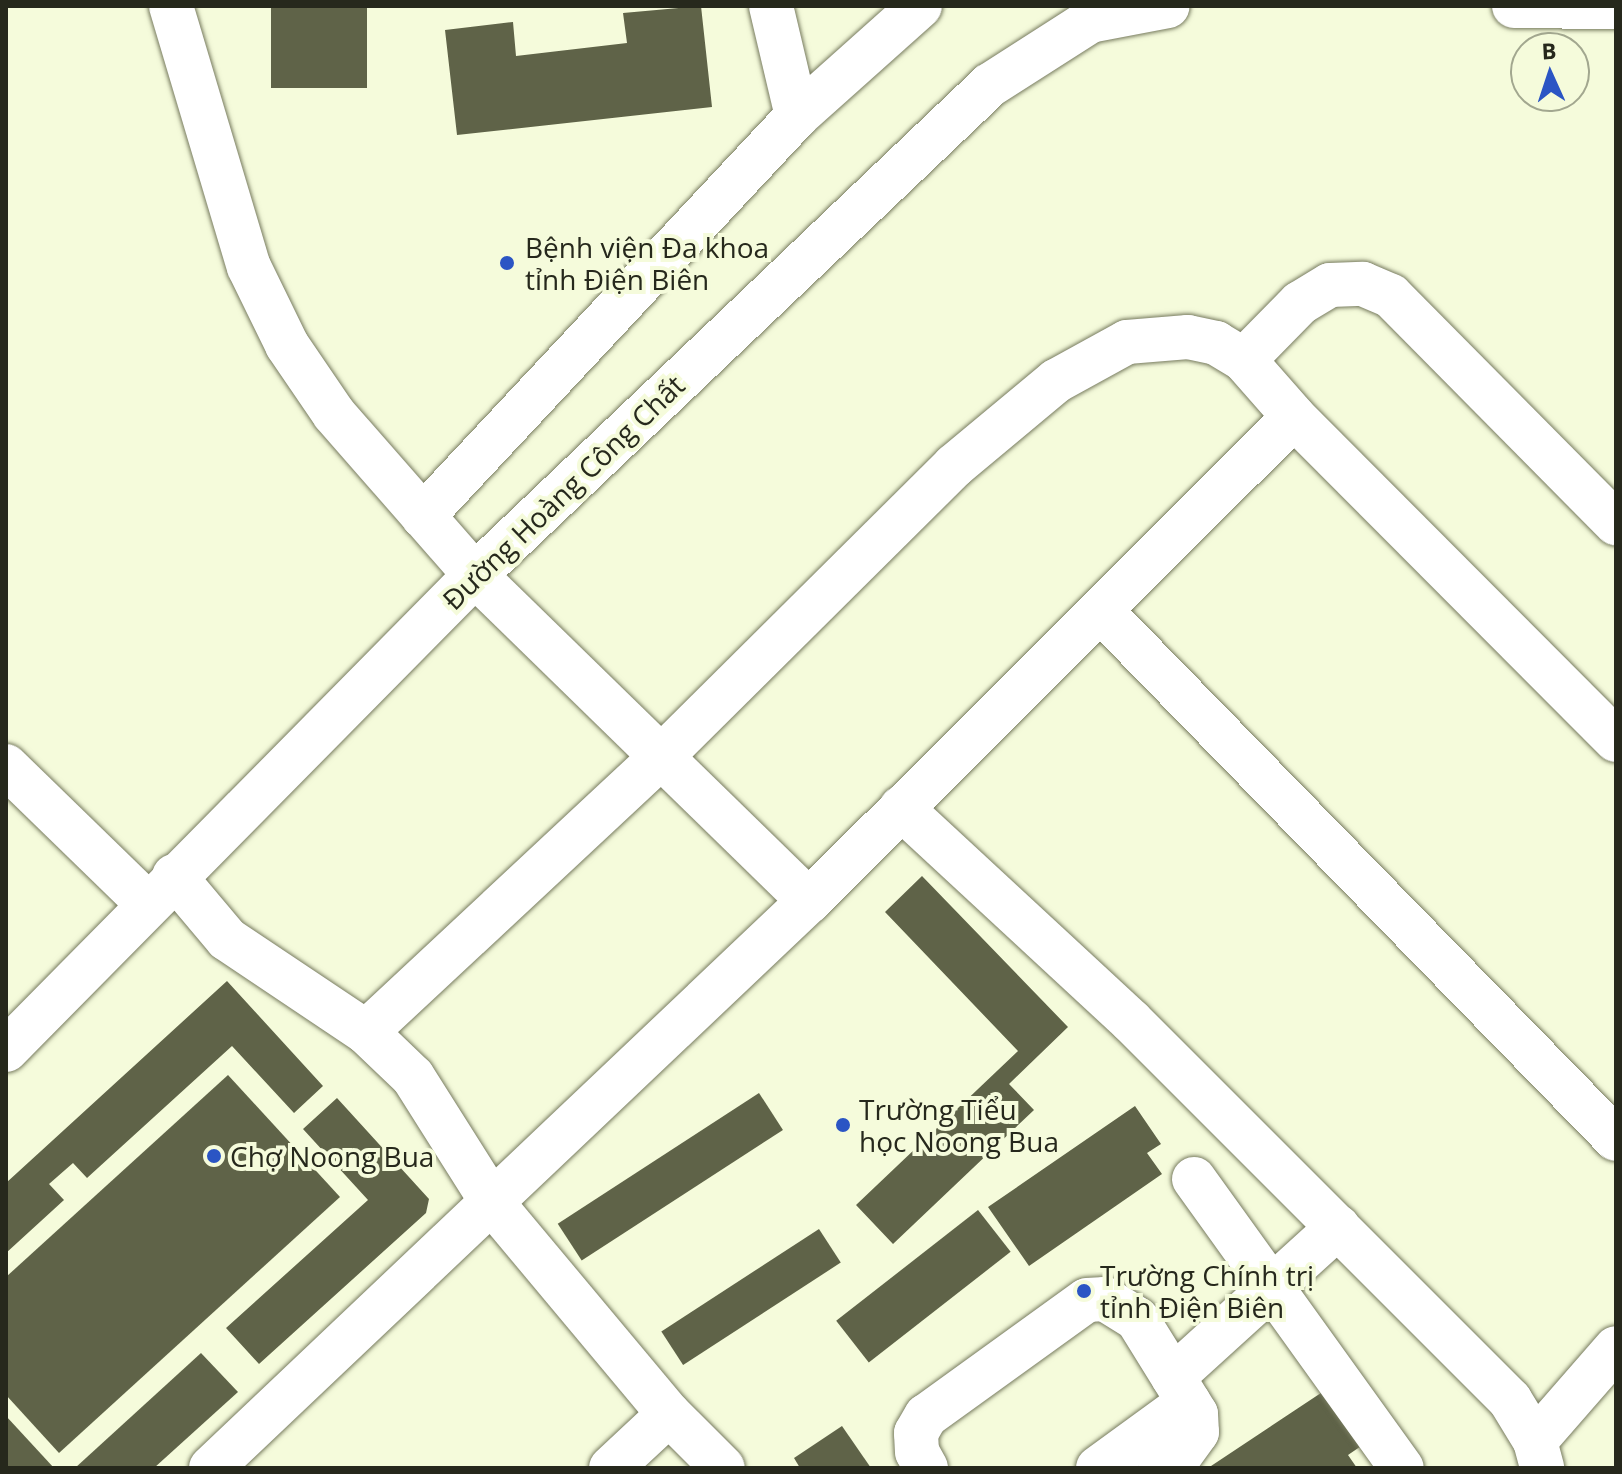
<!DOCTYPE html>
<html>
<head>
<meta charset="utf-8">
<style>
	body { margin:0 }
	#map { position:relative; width:1622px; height:1474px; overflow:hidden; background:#f5fbdb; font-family:"Open Sans",sans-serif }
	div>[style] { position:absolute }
	.building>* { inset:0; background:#5f6348; transform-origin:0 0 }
	.roads { filter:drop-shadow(0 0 2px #777b5f) drop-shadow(0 0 2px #777b5f) }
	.minor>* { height:44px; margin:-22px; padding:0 22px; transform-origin:22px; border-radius:22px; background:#fff }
	.dots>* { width:22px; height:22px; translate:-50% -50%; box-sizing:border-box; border:4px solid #f5fbdb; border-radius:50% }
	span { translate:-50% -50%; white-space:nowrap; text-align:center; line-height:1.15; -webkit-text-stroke:8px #f5fbdb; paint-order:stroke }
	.poi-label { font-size:28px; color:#26281c }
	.left { translate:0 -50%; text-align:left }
	.street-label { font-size:28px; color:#26281c }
	.frame { position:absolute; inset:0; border:8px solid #26281c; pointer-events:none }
	.north { position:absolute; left:1510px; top:32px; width:80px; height:80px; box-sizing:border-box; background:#f5fbdb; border:2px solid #a2a78f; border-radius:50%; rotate:357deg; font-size:22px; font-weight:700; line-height:32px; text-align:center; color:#26281c }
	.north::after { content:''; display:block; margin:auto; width:28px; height:36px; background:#2b55c4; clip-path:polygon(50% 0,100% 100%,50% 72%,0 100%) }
</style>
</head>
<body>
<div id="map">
	<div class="building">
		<i style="left:271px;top:6px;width:96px;height:82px"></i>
		<i style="clip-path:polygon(701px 6px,712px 107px,457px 135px,445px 30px,513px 22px,516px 56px,627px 43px,623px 13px)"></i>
		<i style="clip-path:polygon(922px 876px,1068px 1027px,1009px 1084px,1034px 1110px,893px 1244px,856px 1205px,1018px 1051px,885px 912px)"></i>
		<i style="clip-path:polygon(227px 981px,323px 1086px,294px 1113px,232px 1046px,87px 1178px,73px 1163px,49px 1184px,64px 1200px,6px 1253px,6px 1183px)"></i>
		<i style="clip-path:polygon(228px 1075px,340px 1197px,59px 1453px,6px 1395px,6px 1277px)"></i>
		<i style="left:759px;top:1093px;width:44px;height:240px;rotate:57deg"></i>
		<i style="clip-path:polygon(337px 1098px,429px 1199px,426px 1213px,259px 1364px,226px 1328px,368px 1200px,303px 1129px)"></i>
		<i style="clip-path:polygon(1135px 1106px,1161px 1144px,1147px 1153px,1162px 1174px,1029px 1266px,988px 1207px)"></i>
		<i style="left:978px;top:1210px;width:53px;height:180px;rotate:52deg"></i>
		<i style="left:819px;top:1229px;width:40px;height:188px;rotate:57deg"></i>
		<i style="clip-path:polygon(201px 1353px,238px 1392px,154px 1468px,75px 1468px)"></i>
		<i style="clip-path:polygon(1333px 1385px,1370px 1440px,1348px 1455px,1357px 1468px,1208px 1468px)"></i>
		<i style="clip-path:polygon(6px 1416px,54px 1468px,6px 1468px)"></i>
		<i style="clip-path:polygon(842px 1426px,871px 1468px,800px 1468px,794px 1458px)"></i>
	</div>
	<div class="roads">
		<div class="minor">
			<i style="left:171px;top:6px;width:272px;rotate:73.4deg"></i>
			<i style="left:249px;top:267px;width:87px;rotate:64deg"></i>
			<i style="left:287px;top:345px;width:83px;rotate:55.7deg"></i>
			<i style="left:334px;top:414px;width:214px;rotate:48.8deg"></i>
			<i style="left:475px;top:575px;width:467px;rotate:44.3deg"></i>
			<i style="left:771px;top:6px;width:113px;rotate:76.7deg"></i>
			<i style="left:1514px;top:6px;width:102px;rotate:0.6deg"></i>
			<i style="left:1244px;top:360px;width:80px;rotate:-45.5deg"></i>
			<i style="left:1300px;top:303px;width:35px;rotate:-31deg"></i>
			<i style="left:1330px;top:285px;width:33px;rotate:-2deg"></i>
			<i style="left:1363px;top:284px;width:30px;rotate:23deg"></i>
			<i style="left:1391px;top:296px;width:320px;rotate:45.3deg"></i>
			<i style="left:423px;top:516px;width:548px;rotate:-46.92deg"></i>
			<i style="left:797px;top:116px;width:165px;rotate:-41.8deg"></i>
			<i style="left:1102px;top:612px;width:736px;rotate:45.72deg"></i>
			<i style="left:6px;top:766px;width:197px;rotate:44.2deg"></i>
			<i style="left:901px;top:808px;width:313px;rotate:42.8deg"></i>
			<i style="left:1131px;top:1021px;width:536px;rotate:45deg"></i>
			<i style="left:1510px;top:1400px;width:48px;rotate:58.6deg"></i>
			<i style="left:1535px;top:1441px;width:28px;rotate:75deg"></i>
			<i style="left:174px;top:876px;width:82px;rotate:49.9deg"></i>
			<i style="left:227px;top:939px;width:167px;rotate:33.8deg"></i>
			<i style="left:366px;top:1032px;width:65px;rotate:43.8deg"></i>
			<i style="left:413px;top:1077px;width:151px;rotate:57.7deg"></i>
			<i style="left:494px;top:1205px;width:273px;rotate:50.1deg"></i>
			<i style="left:669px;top:1414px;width:76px;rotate:45deg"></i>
			<i style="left:366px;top:1032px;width:408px;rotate:-43deg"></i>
			<i style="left:664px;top:754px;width:409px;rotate:-44.8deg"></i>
			<i style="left:954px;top:466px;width:133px;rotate:-39.8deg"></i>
			<i style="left:1056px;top:381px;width:81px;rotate:-28.8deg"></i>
			<i style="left:1127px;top:342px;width:61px;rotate:-4.7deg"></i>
			<i style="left:1188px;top:337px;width:29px;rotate:12deg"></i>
			<i style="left:1216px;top:343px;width:33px;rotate:31deg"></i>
			<i style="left:1244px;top:360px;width:76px;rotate:48.7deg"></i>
			<i style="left:1294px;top:417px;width:456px;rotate:45.1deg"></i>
			<i style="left:6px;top:1050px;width:668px;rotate:-45.36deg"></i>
			<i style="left:475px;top:575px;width:711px;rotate:-43.58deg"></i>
			<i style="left:990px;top:85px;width:119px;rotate:-32.6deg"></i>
			<i style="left:1090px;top:21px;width:79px;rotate:-10.9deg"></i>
			<i style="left:1194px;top:1179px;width:356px;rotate:54.3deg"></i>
			<i style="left:1173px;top:1377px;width:223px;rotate:-42.3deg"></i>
			<i style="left:1535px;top:1441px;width:123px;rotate:-48.9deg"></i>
			<i style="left:211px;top:1468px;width:824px;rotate:-43.48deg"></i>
			<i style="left:809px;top:901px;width:685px;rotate:-44.94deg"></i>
			<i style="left:611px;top:1468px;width:79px;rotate:-43deg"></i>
			<i style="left:926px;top:1468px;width:18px;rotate:-119deg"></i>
			<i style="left:917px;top:1452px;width:19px;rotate:-93deg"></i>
			<i style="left:916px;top:1433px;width:20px;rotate:-60deg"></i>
			<i style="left:926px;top:1416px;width:198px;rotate:-35.8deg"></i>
			<i style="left:1087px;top:1300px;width:18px;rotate:-3deg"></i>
			<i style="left:1105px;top:1299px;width:38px;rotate:32deg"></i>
			<i style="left:1137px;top:1319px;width:112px;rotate:58.2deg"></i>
			<i style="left:1196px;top:1414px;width:18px;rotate:87deg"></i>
			<i style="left:1197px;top:1432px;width:29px;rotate:126deg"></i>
			<i style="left:1180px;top:1455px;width:24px;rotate:147deg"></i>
			<i style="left:1098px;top:1468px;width:112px;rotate:-36deg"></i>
		</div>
	</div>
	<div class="dots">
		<i style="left:507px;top:263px;background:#2b55c4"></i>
		<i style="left:843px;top:1125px;background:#2b55c4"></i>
		<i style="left:214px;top:1156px;background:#2b55c4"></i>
		<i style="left:1084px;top:1291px;background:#2b55c4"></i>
	</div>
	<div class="poi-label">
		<span class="left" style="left:525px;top:263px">Bệnh viện Đa khoa<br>tỉnh Điện Biên</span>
		<span class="left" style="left:859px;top:1125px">Trường Tiểu<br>học Noong Bua</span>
		<span class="left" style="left:230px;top:1156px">Chợ Noong Bua</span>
		<span class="left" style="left:1100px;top:1291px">Trường Chính trị<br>tỉnh Điện Biên</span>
	</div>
	<div class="street-label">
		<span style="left:563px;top:492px;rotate:-44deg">Đường Hoàng Công Chất</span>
	</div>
	<div class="frame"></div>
	<div class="north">B</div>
</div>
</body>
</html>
